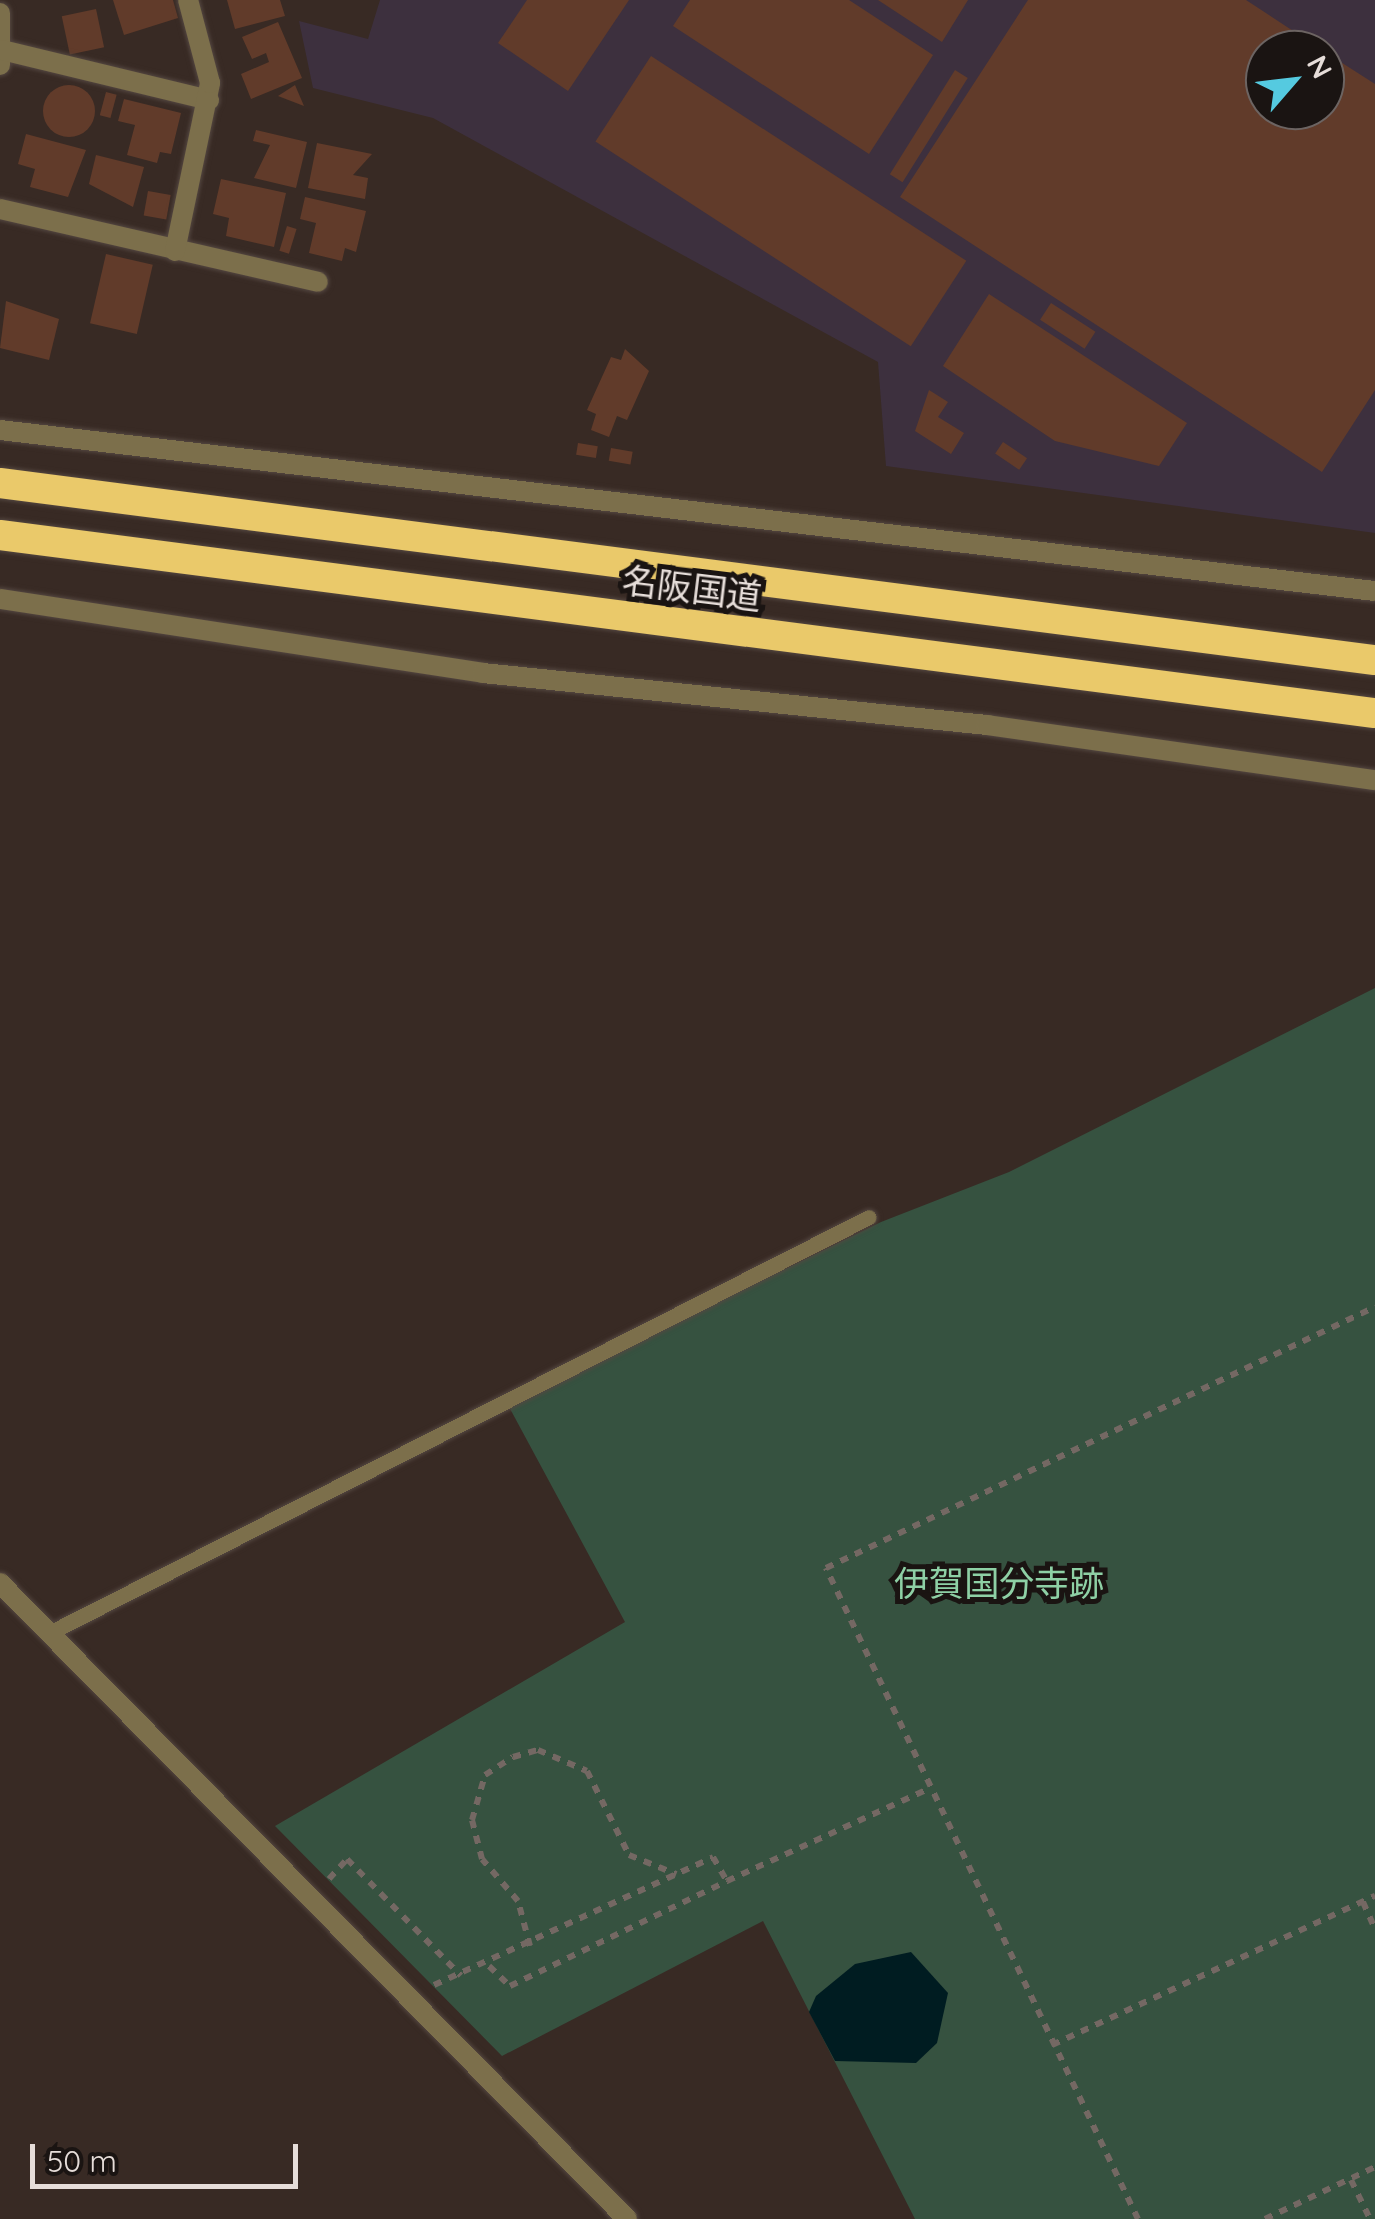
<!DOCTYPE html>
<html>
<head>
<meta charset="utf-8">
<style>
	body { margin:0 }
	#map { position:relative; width:1375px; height:2219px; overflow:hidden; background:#382a24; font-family:Quicksand,"Noto Sans JP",sans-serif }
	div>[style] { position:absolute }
	.industrial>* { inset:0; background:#3d303e }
	.green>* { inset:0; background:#365240 }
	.water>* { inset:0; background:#001c21 }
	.building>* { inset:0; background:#613b2a; transform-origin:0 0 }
	.round { border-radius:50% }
	.path>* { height:6px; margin-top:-3px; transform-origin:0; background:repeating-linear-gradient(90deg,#746863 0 8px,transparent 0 16px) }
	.roads { filter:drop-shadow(0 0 2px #544741) drop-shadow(0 0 2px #544741) }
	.lane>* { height:15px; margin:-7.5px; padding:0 7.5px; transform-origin:7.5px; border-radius:7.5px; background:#7c6f4b }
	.street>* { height:20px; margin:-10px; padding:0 10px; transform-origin:10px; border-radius:10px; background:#7c6f4b }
	.highway>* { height:30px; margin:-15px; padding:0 15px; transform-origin:15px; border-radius:15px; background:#eac96a }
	span { translate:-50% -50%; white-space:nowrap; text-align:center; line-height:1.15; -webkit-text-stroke:10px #1a1412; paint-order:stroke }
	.street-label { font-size:35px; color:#e6ddd9 }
	.park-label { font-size:35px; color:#8ed0a5 }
	.north { position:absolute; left:1245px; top:30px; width:100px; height:100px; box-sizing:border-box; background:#1a1412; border:2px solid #6c6462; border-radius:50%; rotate:62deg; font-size:28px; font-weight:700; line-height:40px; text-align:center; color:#e6ddd9 }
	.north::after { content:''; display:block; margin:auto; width:35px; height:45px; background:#55cae0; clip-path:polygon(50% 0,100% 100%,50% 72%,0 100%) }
	.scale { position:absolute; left:30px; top:2144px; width:268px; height:45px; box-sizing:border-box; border:5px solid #e6ddd9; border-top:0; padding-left:12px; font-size:30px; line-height:35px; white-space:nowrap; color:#e6ddd9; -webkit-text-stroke:8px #1a1412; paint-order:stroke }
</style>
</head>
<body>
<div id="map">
	<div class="industrial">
		<i style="clip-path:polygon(evenodd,380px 0,1375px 0,1375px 533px,886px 466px,878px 362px,433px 118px,313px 88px,299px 21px,368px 39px,380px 0,1265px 50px,1325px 50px,1325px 110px,1265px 110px,1265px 50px)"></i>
	</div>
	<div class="green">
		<i style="clip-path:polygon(1375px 988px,1375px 2219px,915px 2219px,763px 1921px,502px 2056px,275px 1826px,625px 1622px,508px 1405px,881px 1222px,1009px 1172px)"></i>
	</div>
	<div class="water">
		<i style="clip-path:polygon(911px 1952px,948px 1993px,937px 2043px,916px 2063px,835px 2061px,809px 2012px,816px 1996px,855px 1964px)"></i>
	</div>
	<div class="building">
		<i style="clip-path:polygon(113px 0,173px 0,178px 18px,124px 35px)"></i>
		<i style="clip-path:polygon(227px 0,280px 0,285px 16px,235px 29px)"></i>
		<i style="clip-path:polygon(527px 0,629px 0,568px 91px,498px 43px)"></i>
		<i style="clip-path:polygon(690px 0,849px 0,933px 55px,869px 154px,673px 26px)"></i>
		<i style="clip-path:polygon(878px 0,968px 0,942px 42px)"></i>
		<i style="clip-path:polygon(1028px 0,1246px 0,1322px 50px,1265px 50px,1265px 110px,1325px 110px,1325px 52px,1375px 84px,1375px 390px,1322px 472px,900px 197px)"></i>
		<i style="left:96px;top:9px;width:39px;height:35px;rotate:78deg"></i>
		<i style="clip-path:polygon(278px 22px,302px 78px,251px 99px,241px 74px,269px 62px,266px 53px,252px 59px,242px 37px)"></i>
		<i style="left:651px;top:56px;width:376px;height:102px;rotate:33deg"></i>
		<i style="left:955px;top:70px;width:15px;height:123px;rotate:32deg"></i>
		<i style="clip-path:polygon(295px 85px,304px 106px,278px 96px)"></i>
		<i class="round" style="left:43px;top:85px;width:52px;height:52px"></i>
		<i style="left:106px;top:92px;width:11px;height:24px;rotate:15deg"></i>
		<i style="clip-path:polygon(124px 99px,181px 113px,171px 154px,160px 152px,157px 163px,127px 155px,135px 125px,118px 121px)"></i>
		<i style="clip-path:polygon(256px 130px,307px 142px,296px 188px,254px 178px,270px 145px,253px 141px)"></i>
		<i style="clip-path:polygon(26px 134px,86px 150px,68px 197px,30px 187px,35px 169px,18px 164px)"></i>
		<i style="clip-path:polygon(317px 143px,372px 154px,353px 175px,368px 178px,365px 199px,308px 188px)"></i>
		<i style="clip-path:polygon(96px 155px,144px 167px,133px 207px,89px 184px)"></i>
		<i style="clip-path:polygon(221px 179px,286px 193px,274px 247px,226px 236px,229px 218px,213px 214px)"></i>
		<i style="left:148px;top:191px;width:23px;height:25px;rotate:10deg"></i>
		<i style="clip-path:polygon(305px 197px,366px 211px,356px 252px,345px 248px,342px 261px,309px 253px,316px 223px,300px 219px)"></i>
		<i style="left:287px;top:226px;width:10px;height:26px;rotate:17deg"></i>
		<i style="left:106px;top:254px;width:48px;height:71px;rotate:13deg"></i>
		<i style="clip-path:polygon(989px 294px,1187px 423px,1159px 466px,1055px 441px,943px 366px)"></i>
		<i style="clip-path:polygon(6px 301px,59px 319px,49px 360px,0 348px)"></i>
		<i style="left:1051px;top:303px;width:53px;height:20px;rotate:33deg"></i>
		<i style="clip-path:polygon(625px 349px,649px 371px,627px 420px,617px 416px,609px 437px,591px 430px,596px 414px,587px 410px,611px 357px,621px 360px)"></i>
		<i style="clip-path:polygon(929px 390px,948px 402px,938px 417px,964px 433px,951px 454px,915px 431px)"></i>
		<i style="left:1003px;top:442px;width:29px;height:14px;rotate:34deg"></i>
		<i style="left:578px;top:443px;width:20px;height:12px;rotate:9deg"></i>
		<i style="left:611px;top:448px;width:22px;height:13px;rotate:10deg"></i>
	</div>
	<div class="path">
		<i style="left:329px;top:1879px;width:27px;rotate:-48deg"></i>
		<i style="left:347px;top:1859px;width:163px;rotate:45.7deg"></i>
		<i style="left:1363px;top:1902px;width:30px;rotate:66deg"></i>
		<i style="left:530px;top:1946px;width:47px;rotate:-104.9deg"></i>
		<i style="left:518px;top:1901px;width:55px;rotate:-130.6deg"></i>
		<i style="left:482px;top:1859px;width:40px;rotate:-104.4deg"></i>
		<i style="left:472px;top:1820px;width:47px;rotate:-73.9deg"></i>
		<i style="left:485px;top:1775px;width:33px;rotate:-33deg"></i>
		<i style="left:513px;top:1757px;width:26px;rotate:-16deg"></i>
		<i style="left:538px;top:1750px;width:53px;rotate:23.2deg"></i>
		<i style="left:587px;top:1771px;width:94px;rotate:63.4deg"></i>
		<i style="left:629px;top:1855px;width:51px;rotate:22deg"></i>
		<i style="left:489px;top:1966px;width:29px;rotate:44deg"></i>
		<i style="left:510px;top:1986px;width:241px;rotate:-25.8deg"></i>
		<i style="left:434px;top:1985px;width:307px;rotate:-24.6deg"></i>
		<i style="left:713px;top:1857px;width:28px;rotate:60deg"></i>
		<i style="left:727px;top:1881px;width:223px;rotate:-24.6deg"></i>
		<i style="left:1052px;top:2045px;width:356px;rotate:-24.8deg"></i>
		<i style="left:1351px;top:2180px;width:43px;rotate:64deg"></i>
		<i style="left:1138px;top:2219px;width:722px;rotate:-115.61deg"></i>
		<i style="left:826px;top:1568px;width:608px;rotate:-25.43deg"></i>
		<i style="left:1265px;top:2219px;width:122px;rotate:-25.3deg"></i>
	</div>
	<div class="roads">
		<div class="lane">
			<i style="left:49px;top:1633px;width:919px;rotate:-26.9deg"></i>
		</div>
		<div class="street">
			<i style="left:0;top:13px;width:52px;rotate:90deg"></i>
			<i style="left:2px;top:50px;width:213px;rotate:13.6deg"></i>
			<i style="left:0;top:209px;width:326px;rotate:12.9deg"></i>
			<i style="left:175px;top:251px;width:172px;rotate:-78.2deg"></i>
			<i style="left:210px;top:83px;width:86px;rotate:-104.8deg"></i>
			<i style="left:0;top:430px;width:1384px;rotate:6.68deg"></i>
			<i style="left:0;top:599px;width:489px;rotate:8.7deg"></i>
			<i style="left:483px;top:673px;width:507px;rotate:5.89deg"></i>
			<i style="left:987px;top:725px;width:392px;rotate:8.1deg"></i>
			<i style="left:0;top:1583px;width:893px;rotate:45.41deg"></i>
		</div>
		<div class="highway">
			<i style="left:0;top:483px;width:1386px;rotate:7.34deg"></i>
			<i style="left:0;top:535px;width:1386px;rotate:7.38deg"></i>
		</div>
	</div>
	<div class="street-label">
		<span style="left:692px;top:588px;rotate:7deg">名阪国道</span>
	</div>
	<div class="park-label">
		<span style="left:999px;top:1583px">伊賀国分寺跡</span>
	</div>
	<div class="north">N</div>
	<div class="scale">50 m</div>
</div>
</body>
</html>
